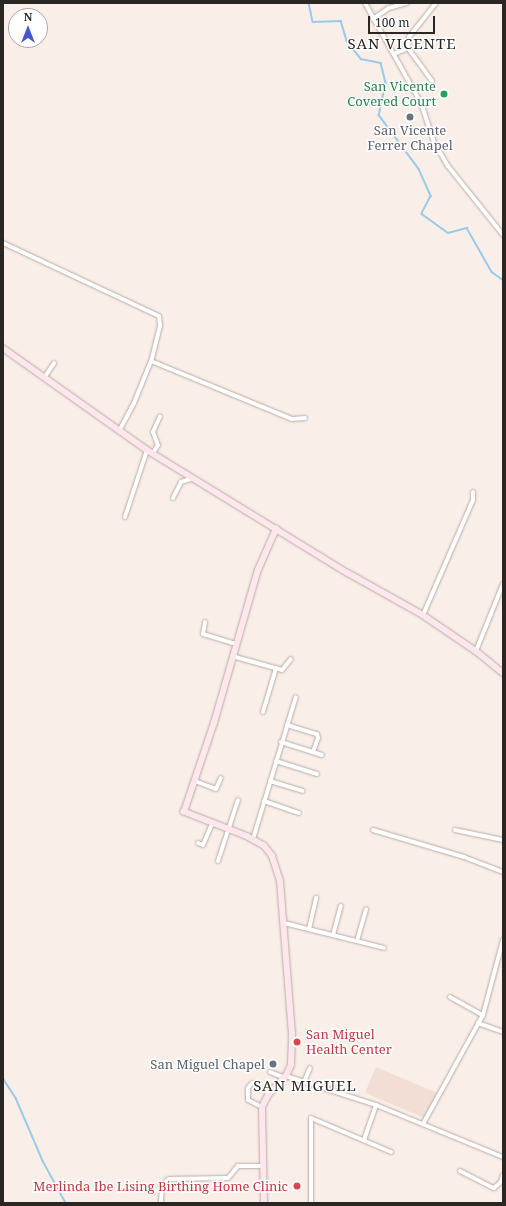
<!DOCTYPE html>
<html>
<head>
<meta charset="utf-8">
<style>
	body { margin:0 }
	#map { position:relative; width:506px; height:1206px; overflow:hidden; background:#faeee8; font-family:"Noto Serif",serif }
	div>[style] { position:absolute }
	.built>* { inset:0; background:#f2ded5; transform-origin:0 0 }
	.stream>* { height:1.5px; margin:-0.75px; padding:0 0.75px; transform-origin:0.75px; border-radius:0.75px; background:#9acaea }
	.roads { filter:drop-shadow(0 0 1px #b8aca7) drop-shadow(0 0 1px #b8aca7) }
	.street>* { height:4px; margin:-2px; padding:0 2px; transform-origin:2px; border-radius:2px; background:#fff }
	.secondary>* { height:5.5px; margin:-2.75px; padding:0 2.75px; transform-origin:2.75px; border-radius:2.75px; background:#fde7ec }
	.dots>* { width:11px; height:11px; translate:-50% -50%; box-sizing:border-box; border:2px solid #fff; border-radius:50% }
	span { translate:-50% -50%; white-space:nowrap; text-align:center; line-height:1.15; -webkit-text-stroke:3px #fff; paint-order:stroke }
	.leisure-label { font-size:13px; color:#27864d }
	.right { translate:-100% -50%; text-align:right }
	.worship-label { font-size:13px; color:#5b616d }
	.health-label { font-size:13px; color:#be3a42 }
	.left { translate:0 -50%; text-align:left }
	.quarter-label { font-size:15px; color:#2a2624; letter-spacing:1px }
	.frame { position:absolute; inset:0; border:4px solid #2a2624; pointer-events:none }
	.north { position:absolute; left:8px; top:8px; width:40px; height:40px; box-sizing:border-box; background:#fff; border:1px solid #aaa8a7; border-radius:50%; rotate:0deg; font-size:11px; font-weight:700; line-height:16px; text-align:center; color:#2a2624 }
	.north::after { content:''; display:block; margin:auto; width:14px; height:18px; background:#4a57cc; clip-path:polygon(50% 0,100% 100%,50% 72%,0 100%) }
	.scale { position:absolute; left:368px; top:16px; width:67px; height:18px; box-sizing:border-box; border:2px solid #2a2624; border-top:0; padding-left:5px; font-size:12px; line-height:14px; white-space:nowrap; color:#2a2624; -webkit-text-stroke:3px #fff; paint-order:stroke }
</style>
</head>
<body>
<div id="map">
	<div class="built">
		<i style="left:376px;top:1067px;width:67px;height:28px;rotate:23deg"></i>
	</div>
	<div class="stream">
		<i style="left:309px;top:3px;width:19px;rotate:78deg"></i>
		<i style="left:313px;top:22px;width:28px;rotate:-2deg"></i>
		<i style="left:341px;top:21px;width:21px;rotate:73deg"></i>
		<i style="left:347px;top:41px;width:23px;rotate:52deg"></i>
		<i style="left:361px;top:59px;width:20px;rotate:11deg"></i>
		<i style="left:381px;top:63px;width:21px;rotate:76deg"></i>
		<i style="left:386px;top:83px;width:33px;rotate:102deg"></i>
		<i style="left:379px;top:115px;width:67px;rotate:53.5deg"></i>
		<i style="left:419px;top:169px;width:30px;rotate:66deg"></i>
		<i style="left:431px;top:196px;width:20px;rotate:117deg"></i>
		<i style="left:422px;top:214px;width:32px;rotate:36deg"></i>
		<i style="left:448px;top:233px;width:20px;rotate:-15deg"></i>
		<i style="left:467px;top:228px;width:51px;rotate:60.4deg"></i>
		<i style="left:492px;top:272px;width:14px;rotate:36deg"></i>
		<i style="left:3px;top:1078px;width:24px;rotate:57deg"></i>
		<i style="left:16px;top:1098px;width:69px;rotate:66.8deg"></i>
		<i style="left:43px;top:1161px;width:48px;rotate:61.3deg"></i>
	</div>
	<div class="roads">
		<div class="street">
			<i style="left:365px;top:3px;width:115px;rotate:60.8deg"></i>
			<i style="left:421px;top:103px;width:41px;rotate:71.6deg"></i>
			<i style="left:434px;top:142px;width:28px;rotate:60deg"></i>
			<i style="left:448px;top:166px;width:88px;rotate:51.4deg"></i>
			<i style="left:373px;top:19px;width:19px;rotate:-35deg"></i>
			<i style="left:389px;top:8px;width:19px;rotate:-16deg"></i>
			<i style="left:408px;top:48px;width:41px;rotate:54deg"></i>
			<i style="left:394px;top:54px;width:15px;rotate:-23deg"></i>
			<i style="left:408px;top:48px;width:11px;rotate:-85deg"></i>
			<i style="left:409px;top:37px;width:43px;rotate:-51.5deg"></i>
			<i style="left:3px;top:243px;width:172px;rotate:25.1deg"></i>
			<i style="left:159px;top:316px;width:10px;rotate:84deg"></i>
			<i style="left:160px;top:326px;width:36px;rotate:104deg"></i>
			<i style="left:151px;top:361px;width:45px;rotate:112deg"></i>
			<i style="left:134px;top:403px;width:32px;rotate:118deg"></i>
			<i style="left:151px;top:361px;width:152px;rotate:22.4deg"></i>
			<i style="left:292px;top:419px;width:13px;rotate:-4deg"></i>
			<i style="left:44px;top:378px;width:18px;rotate:-56deg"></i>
			<i style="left:153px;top:453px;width:9px;rotate:-58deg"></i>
			<i style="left:158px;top:445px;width:14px;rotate:-111deg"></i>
			<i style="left:153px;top:432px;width:17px;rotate:-66deg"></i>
			<i style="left:173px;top:498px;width:18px;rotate:-63deg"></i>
			<i style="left:181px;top:482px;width:13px;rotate:-18deg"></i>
			<i style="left:125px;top:517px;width:71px;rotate:-71.8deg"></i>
			<i style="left:423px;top:615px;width:125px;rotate:-66.5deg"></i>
			<i style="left:473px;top:500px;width:8px;rotate:-90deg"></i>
			<i style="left:205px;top:622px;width:12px;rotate:99deg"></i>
			<i style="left:203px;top:634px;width:34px;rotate:17deg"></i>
			<i style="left:476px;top:651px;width:72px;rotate:-68.1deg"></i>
			<i style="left:232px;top:656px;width:52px;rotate:15.6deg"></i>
			<i style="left:282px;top:670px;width:14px;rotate:-51deg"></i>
			<i style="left:263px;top:712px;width:46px;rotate:-73.5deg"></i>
			<i style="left:287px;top:725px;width:31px;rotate:17deg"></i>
			<i style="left:317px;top:734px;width:4px;rotate:76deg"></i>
			<i style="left:318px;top:738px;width:15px;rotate:110deg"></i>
			<i style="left:281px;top:742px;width:43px;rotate:17.6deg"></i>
			<i style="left:276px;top:761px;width:43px;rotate:17.6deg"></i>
			<i style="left:195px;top:781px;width:22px;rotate:21deg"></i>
			<i style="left:216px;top:789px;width:12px;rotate:-66deg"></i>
			<i style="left:270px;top:781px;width:34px;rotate:17deg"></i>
			<i style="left:264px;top:801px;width:37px;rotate:19deg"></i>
			<i style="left:373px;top:830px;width:95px;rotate:16.5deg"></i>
			<i style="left:464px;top:857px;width:42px;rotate:21deg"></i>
			<i style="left:455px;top:830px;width:49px;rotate:11.8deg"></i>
			<i style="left:253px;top:839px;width:148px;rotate:-73.2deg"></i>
			<i style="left:198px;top:843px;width:5px;rotate:22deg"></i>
			<i style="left:203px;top:845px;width:23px;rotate:-67deg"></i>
			<i style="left:218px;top:861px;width:64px;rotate:-71.8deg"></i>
			<i style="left:284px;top:923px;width:103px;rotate:14deg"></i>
			<i style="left:309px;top:929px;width:32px;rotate:-77deg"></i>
			<i style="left:333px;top:935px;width:30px;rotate:-75deg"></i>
			<i style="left:357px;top:941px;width:33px;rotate:-74deg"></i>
			<i style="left:450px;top:997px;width:38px;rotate:29deg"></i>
			<i style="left:478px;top:1023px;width:27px;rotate:20deg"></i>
			<i style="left:270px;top:1072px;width:14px;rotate:21deg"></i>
			<i style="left:286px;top:1076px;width:95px;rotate:17.9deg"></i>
			<i style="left:376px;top:1105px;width:137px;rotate:22.3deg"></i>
			<i style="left:304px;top:1082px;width:15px;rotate:-67deg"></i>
			<i style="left:252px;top:1083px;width:6px;rotate:129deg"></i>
			<i style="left:248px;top:1088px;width:12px;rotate:90deg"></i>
			<i style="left:248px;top:1100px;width:16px;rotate:27deg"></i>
			<i style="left:423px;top:1124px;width:124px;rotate:-61.2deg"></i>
			<i style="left:483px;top:1015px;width:78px;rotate:-75.1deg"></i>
			<i style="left:364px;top:1140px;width:37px;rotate:-71deg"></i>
			<i style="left:460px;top:1171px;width:38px;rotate:27deg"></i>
			<i style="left:494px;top:1188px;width:9px;rotate:-41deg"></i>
			<i style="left:501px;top:1182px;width:7px;rotate:-74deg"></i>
			<i style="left:161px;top:1203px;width:18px;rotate:-87deg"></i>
			<i style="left:162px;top:1185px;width:9px;rotate:-41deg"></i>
			<i style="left:169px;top:1179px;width:59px;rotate:-1deg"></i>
			<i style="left:228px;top:1178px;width:16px;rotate:-50deg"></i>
			<i style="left:238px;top:1166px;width:23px"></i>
			<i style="left:311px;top:1203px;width:85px;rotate:-90deg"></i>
			<i style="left:311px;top:1118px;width:87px;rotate:23deg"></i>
		</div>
		<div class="secondary">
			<i style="left:3px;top:348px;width:176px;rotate:35.3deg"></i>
			<i style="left:147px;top:450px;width:236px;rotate:31.5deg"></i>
			<i style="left:348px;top:573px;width:86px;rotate:29.2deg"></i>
			<i style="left:423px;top:615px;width:64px;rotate:34.2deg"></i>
			<i style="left:476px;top:651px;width:35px;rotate:39deg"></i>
			<i style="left:264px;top:1203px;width:96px;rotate:-91.2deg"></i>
			<i style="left:262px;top:1107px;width:13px;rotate:-63deg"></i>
			<i style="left:268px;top:1095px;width:26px;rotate:-47deg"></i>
			<i style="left:286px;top:1076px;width:12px;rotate:-66deg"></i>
			<i style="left:291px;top:1065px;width:31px;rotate:-88deg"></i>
			<i style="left:292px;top:1034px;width:153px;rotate:-94.5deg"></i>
			<i style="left:280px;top:881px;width:26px;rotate:-108deg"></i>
			<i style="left:272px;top:856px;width:13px;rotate:-129deg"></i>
			<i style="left:264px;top:846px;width:18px;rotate:-151deg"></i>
			<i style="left:248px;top:837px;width:69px;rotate:-158.7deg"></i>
			<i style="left:184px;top:812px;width:94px;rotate:-71.4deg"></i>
			<i style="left:214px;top:723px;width:159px;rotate:-74deg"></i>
			<i style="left:258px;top:570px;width:45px;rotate:-66.3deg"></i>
		</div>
	</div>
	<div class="dots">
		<i style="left:444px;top:94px;background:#2e9e5b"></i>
		<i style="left:410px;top:117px;background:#6b7280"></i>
		<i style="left:297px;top:1042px;background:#e0444e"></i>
		<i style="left:273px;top:1064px;background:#6b7280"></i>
		<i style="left:297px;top:1186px;background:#e0444e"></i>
	</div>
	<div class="leisure-label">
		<span class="right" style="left:436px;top:94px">San Vicente<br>Covered Court</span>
	</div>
	<div class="worship-label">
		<span style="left:410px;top:138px">San Vicente<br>Ferrer Chapel</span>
		<span class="right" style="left:265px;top:1064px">San Miguel Chapel</span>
	</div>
	<div class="health-label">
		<span class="left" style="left:306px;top:1042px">San Miguel<br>Health Center</span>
		<span class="right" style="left:288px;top:1186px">Merlinda Ibe Lising Birthing Home Clinic</span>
	</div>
	<div class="quarter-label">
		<span style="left:402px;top:44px">SAN VICENTE</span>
		<span style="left:305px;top:1086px">SAN MIGUEL</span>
	</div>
	<div class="frame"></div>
	<div class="north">N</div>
	<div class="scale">100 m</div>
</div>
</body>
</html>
